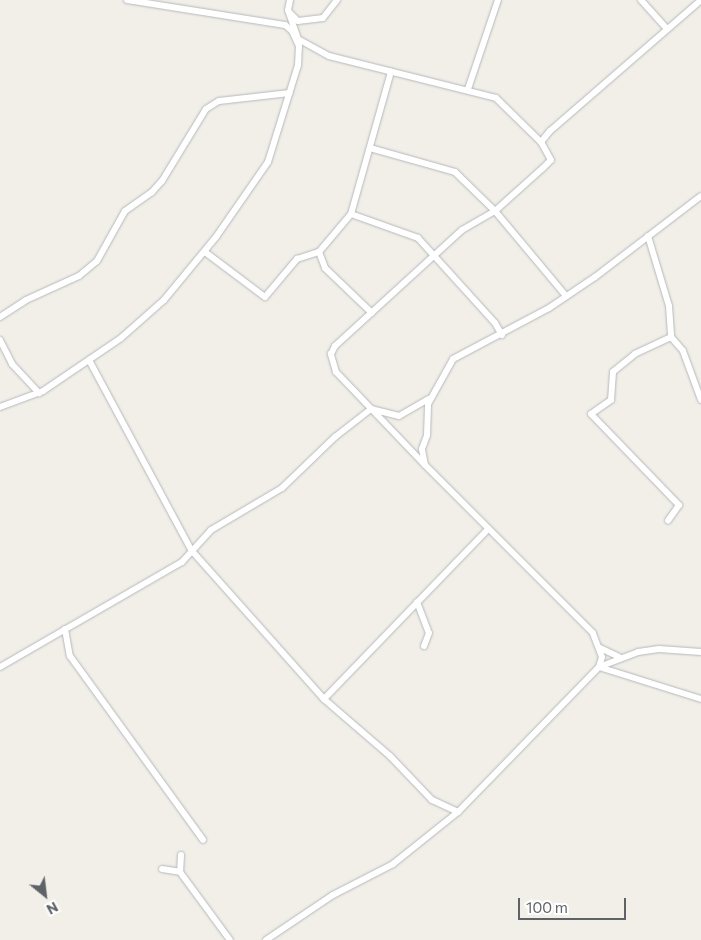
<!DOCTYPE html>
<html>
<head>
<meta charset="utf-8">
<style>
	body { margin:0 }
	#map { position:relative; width:701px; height:940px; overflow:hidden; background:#f1efe8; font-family:Commissioner,sans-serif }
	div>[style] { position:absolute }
	.roads { filter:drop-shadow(0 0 1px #b5b8bc) drop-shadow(0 0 1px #b5b8bc) }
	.street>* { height:6px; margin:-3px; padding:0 3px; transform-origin:3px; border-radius:3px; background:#fff }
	span { translate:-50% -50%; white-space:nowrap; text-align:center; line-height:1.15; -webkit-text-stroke:5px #fff; paint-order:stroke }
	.north { position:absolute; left:20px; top:870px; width:50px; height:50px; -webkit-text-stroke:4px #fff; paint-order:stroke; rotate:151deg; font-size:14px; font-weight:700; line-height:20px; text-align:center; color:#5f6368 }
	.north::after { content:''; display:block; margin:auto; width:18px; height:22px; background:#5f6368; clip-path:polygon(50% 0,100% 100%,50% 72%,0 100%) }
	.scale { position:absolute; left:518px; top:898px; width:108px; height:22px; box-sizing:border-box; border:2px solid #5f6368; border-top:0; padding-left:6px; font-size:15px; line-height:18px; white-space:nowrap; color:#5f6368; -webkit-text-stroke:4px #fff; paint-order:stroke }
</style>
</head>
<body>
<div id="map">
	<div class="roads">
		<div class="street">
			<i style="left:290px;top:0;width:10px;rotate:101deg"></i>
			<i style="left:288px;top:10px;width:31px;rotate:71deg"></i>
			<i style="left:298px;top:39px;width:35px;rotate:29deg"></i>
			<i style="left:329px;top:56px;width:172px;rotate:14.1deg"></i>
			<i style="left:496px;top:98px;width:63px;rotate:44.4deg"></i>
			<i style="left:641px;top:0;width:38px;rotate:48deg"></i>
			<i style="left:290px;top:13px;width:11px;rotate:45deg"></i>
			<i style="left:298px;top:21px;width:25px;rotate:-7deg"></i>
			<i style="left:323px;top:18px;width:23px;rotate:-52deg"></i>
			<i style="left:468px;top:89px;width:94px;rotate:-71.4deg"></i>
			<i style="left:370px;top:148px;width:88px;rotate:15.8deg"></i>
			<i style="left:455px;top:172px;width:56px;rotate:44.3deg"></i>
			<i style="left:495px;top:211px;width:111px;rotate:50.1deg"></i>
			<i style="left:351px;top:214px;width:71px;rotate:19.7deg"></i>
			<i style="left:418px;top:238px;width:115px;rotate:47.8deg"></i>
			<i style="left:495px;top:323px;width:14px;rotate:60deg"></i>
			<i style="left:648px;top:236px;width:73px;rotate:73.3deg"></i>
			<i style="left:669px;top:306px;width:31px;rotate:86deg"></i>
			<i style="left:671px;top:337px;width:40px;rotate:155deg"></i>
			<i style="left:635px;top:354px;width:28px;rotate:141deg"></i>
			<i style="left:613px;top:372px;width:28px;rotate:94deg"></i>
			<i style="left:611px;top:400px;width:24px;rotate:145deg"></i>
			<i style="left:591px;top:414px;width:127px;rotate:46deg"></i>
			<i style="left:679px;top:505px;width:19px;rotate:125deg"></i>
			<i style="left:205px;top:252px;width:75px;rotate:36.9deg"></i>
			<i style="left:265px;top:297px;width:50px;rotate:-49.9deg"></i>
			<i style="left:297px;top:259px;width:23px;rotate:-18deg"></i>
			<i style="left:319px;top:252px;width:50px;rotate:-49.9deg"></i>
			<i style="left:351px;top:214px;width:148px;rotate:-74.3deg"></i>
			<i style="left:319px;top:252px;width:17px;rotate:69deg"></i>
			<i style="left:325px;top:268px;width:65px;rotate:43.8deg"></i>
			<i style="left:0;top:317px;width:31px;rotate:-33deg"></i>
			<i style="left:26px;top:300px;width:58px;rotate:-24.4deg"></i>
			<i style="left:79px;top:276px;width:23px;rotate:-40deg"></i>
			<i style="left:97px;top:261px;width:57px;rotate:-60.8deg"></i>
			<i style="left:125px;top:211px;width:33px;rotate:-35deg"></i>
			<i style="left:152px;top:192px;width:15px;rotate:-48deg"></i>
			<i style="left:162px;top:181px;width:84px;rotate:-58.6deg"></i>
			<i style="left:206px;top:109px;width:15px;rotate:-32deg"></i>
			<i style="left:219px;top:101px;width:71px;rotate:-6.4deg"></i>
			<i style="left:671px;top:337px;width:18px;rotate:49deg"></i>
			<i style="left:683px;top:351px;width:52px;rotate:69.8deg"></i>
			<i style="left:0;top:340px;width:27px;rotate:63deg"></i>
			<i style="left:12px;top:364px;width:40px;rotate:47deg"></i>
			<i style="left:89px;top:360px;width:217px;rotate:61.7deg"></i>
			<i style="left:192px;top:551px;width:198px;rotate:48.3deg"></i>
			<i style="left:0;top:407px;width:46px;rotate:-20.4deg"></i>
			<i style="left:43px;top:391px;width:94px;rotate:-34.2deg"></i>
			<i style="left:121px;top:338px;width:57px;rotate:-41.5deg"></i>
			<i style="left:164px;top:300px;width:82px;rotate:-50.5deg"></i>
			<i style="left:216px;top:237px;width:91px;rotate:-55.3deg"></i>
			<i style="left:268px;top:162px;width:102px;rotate:-72.8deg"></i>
			<i style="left:298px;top:65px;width:19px;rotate:-87deg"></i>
			<i style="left:299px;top:46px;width:17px;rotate:-115deg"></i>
			<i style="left:292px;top:31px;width:9px;rotate:-139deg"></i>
			<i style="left:285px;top:25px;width:160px;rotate:-171deg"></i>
			<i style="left:425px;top:465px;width:129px;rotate:-133.7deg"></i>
			<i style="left:336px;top:372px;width:19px;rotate:-106deg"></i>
			<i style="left:331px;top:354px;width:9px;rotate:-63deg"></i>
			<i style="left:335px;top:346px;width:172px;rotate:-42.4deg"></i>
			<i style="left:462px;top:230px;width:38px;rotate:-30deg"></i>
			<i style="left:495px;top:211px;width:64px;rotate:-41.9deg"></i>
			<i style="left:543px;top:168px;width:11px;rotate:-45deg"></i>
			<i style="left:551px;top:160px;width:21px;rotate:-119deg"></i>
			<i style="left:541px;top:142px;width:14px;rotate:-51deg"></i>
			<i style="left:550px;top:131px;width:200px;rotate:-40.9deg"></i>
			<i style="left:417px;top:602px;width:33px;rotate:69deg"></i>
			<i style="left:429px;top:633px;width:14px;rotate:111deg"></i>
			<i style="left:65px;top:629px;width:27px;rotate:80deg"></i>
			<i style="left:70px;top:656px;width:227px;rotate:54.1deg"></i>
			<i style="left:600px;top:648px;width:21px;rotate:25deg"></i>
			<i style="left:0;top:667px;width:210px;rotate:-30deg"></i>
			<i style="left:182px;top:562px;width:43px;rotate:-47.8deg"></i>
			<i style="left:211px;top:530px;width:82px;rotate:-30.6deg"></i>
			<i style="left:282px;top:488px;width:74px;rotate:-43.9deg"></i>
			<i style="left:335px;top:437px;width:46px;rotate:-37.9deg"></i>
			<i style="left:371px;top:409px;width:29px;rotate:14deg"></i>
			<i style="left:399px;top:416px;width:34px;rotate:-30deg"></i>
			<i style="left:599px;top:667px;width:107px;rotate:17.4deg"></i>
			<i style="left:599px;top:667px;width:42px;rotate:-21deg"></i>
			<i style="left:638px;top:652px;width:21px;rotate:-8deg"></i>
			<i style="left:659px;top:649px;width:42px;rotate:4.1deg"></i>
			<i style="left:458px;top:812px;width:29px;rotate:-155deg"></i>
			<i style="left:432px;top:800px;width:61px;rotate:-133.7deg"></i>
			<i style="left:390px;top:756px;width:87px;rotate:-139.2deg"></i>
			<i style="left:324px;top:699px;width:236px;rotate:-46deg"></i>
			<i style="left:181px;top:855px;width:17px;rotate:93deg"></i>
			<i style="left:180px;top:872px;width:84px;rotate:53.7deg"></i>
			<i style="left:162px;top:869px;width:18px;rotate:9deg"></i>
			<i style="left:266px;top:940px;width:81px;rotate:-33.9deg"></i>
			<i style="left:333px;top:895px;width:68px;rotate:-27.3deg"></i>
			<i style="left:393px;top:864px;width:83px;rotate:-38.7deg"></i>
			<i style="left:458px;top:812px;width:202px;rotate:-45.8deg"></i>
			<i style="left:599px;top:667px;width:10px;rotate:-73deg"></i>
			<i style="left:602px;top:657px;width:26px;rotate:-111deg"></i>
			<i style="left:593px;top:633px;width:238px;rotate:-135deg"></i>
			<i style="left:425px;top:465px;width:16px;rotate:-101deg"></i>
			<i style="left:422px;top:449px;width:15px;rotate:-70deg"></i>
			<i style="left:427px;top:435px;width:31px;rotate:-88deg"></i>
			<i style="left:428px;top:404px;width:51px;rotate:-60.9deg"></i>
			<i style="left:453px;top:359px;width:109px;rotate:-28deg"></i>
			<i style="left:549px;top:308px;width:55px;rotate:-34deg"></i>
			<i style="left:595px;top:277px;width:133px;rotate:-37.4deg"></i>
		</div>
	</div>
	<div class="north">N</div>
	<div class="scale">100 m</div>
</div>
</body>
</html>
